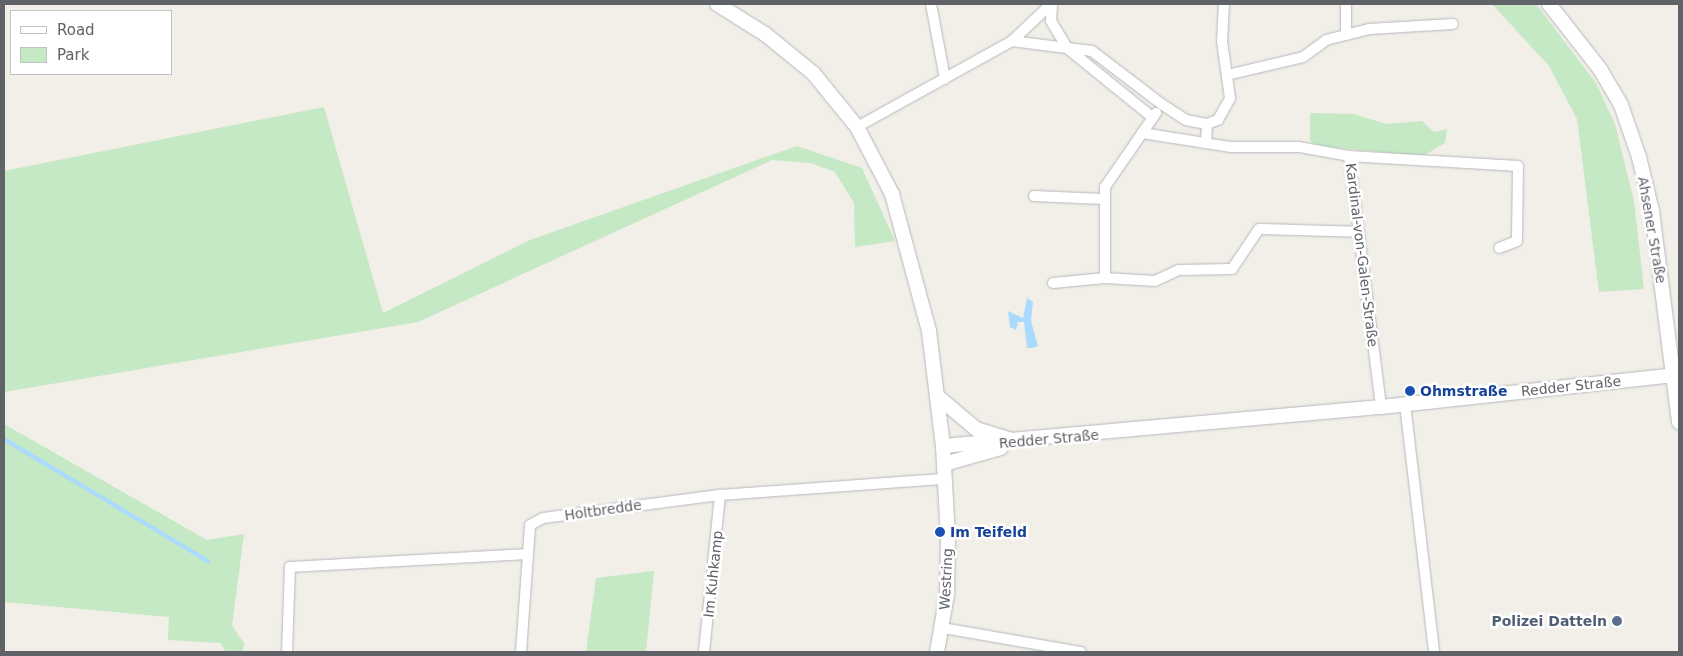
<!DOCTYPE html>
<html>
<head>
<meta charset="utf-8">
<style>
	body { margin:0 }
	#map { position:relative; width:1683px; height:656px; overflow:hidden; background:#f1efe8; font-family:"DejaVu Sans",sans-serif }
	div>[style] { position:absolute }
	.green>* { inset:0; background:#c5e8c5 }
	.water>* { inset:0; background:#aadaff }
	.stream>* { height:4px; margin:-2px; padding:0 2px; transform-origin:2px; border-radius:2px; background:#aadaff }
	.roads { filter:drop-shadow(0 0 1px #b5b8bc) drop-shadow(0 0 1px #b5b8bc) }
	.street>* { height:10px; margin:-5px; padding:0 5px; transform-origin:5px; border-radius:5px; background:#fff }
	.secondary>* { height:14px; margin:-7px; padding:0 7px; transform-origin:7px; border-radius:7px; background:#fff }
	.dots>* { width:14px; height:14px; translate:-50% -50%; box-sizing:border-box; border:2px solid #fff; border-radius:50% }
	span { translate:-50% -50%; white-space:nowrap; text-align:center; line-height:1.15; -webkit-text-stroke:5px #fff; paint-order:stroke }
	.street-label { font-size:14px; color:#5f6368 }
	.transit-label { font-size:14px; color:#164399; font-weight:700 }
	.left { translate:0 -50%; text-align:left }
	.service-label { font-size:14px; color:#4e5e75; font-weight:700 }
	.right { translate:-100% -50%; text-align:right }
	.frame { position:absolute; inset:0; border:5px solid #5f6368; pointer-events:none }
	.legend { position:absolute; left:10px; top:10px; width:162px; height:65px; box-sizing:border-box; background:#fff; border:1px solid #bfc1c3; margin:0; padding:6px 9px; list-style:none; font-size:15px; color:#5f6368 }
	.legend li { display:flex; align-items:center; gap:10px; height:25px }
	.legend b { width:25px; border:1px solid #bfc1c3 }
</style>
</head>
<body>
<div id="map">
	<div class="green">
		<i style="clip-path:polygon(1492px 4px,1536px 4px,1596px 83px,1615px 124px,1634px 201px,1644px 289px,1599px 292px,1577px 119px,1549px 66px)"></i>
		<i style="clip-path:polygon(324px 107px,383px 313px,530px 240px,797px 146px,862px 168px,895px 241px,855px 247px,854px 203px,835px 172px,811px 163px,772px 160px,418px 322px,4px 392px,4px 171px)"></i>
		<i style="clip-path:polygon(1310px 113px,1354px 114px,1386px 124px,1422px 121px,1434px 132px,1447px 129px,1445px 143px,1423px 156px,1320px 146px,1310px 141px)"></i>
		<i style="clip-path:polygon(4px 424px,207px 540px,244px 534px,232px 626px,244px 643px,243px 652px,226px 652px,220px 643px,168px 640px,169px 617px,4px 602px)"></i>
		<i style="clip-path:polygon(654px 571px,646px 652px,586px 652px,596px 578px)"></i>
	</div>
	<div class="water">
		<i style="clip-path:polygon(1027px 298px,1033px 302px,1031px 321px,1038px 346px,1032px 348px,1027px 348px,1024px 322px,1018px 322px,1016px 330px,1010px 327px,1008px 311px,1023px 318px)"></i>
	</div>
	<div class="stream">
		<i style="left:4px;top:439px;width:238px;rotate:30.9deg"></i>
	</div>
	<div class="roads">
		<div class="street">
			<i style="left:931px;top:4px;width:76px;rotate:79.4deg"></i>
			<i style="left:1052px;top:4px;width:17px;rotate:93deg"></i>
			<i style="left:1051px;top:21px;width:31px;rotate:59deg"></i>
			<i style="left:1067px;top:48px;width:25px;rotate:7deg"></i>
			<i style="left:1092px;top:51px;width:89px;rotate:37.3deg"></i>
			<i style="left:1163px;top:105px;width:27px;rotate:33deg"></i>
			<i style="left:1186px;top:120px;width:21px;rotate:11deg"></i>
			<i style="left:1207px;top:124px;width:18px;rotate:93deg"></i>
			<i style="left:1346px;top:4px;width:31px;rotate:90deg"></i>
			<i style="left:1012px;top:41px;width:54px;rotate:-43.5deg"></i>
			<i style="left:1227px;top:75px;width:78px;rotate:-13.3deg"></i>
			<i style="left:1303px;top:57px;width:29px;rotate:-36deg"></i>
			<i style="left:1326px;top:40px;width:44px;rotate:-14.3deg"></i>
			<i style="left:1369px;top:29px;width:84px;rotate:-3.4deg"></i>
			<i style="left:1207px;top:124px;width:12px;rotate:-20deg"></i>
			<i style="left:1218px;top:120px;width:25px;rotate:-61deg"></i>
			<i style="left:1230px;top:98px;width:58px;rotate:-98deg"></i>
			<i style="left:1222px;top:41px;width:37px;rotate:-87deg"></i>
			<i style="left:857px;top:127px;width:177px;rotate:-29deg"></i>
			<i style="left:1012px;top:41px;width:55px;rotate:7.3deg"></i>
			<i style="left:1067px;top:48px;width:109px;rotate:39.1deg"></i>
			<i style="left:1142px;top:133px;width:89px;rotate:9deg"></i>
			<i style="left:1230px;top:147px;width:69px"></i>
			<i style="left:1299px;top:147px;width:51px;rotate:10.2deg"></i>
			<i style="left:1349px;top:156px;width:253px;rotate:82.7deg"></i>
			<i style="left:1349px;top:156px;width:169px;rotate:3.4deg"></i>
			<i style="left:1518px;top:166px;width:75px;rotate:90.8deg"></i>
			<i style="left:1517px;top:241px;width:19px;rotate:159deg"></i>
			<i style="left:1034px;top:196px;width:69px;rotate:2.5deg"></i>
			<i style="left:1105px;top:278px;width:91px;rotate:-90deg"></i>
			<i style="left:1105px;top:187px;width:90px;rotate:-55.4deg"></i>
			<i style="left:1053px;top:283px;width:52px;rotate:-5.5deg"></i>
			<i style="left:1105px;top:278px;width:50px;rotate:3.4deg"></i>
			<i style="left:1155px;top:281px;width:26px;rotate:-25deg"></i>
			<i style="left:1179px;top:270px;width:53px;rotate:-1.1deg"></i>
			<i style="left:1232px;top:269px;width:48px;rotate:-56deg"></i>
			<i style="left:1259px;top:229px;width:100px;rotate:1.7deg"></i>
			<i style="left:1405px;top:404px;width:250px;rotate:83.3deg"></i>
			<i style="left:943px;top:628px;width:140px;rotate:9.9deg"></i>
			<i style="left:287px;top:652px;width:85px;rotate:-88deg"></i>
			<i style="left:290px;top:567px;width:238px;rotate:-3.1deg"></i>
			<i style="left:521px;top:652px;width:127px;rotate:-85.9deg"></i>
			<i style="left:530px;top:525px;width:15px;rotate:-28deg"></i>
			<i style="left:543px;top:518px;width:178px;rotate:-7.4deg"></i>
			<i style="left:720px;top:495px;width:226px;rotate:-4.1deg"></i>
			<i style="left:704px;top:652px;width:158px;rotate:-84.2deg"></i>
		</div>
		<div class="secondary">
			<i style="left:717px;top:4px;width:57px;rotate:32deg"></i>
			<i style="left:765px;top:34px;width:62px;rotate:39.1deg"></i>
			<i style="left:813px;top:73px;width:70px;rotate:50.8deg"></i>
			<i style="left:857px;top:127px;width:76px;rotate:62.4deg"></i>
			<i style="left:892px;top:194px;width:142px;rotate:74.9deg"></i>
			<i style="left:929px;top:331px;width:116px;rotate:83.1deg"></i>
			<i style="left:943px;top:446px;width:92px;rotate:86.9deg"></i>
			<i style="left:948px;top:538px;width:56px;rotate:91deg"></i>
			<i style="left:947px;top:594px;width:59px;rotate:99.8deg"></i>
			<i style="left:1549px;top:4px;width:83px;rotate:51.9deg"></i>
			<i style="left:1600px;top:69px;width:42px;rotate:59.7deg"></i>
			<i style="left:1621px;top:105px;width:55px;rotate:70.9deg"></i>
			<i style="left:1639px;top:157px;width:56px;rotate:76.5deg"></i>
			<i style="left:1652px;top:211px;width:213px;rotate:82.7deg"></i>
			<i style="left:937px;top:396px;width:51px;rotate:40.2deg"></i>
			<i style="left:976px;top:429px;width:34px;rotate:17deg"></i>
			<i style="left:943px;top:446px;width:440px;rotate:-5.1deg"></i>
			<i style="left:1381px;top:407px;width:295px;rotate:-6.2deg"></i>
			<i style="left:944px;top:464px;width:59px;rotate:-15.7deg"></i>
		</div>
	</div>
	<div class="dots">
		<i style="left:1410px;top:391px;background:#1a4fb4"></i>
		<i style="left:940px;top:532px;background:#1a4fb4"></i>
		<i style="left:1617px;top:621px;background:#5c6f8a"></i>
	</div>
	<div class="street-label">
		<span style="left:1652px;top:230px;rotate:80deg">Ahsener Straße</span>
		<span style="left:1362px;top:255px;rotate:83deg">Kardinal-von-Galen-Straße</span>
		<span style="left:1571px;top:386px;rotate:-6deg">Redder Straße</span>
		<span style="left:1049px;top:439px;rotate:-5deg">Redder Straße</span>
		<span style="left:603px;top:510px;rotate:-8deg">Holtbredde</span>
		<span style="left:713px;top:574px;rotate:-84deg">Im Kuhkamp</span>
		<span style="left:946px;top:579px;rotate:-87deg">Westring</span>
	</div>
	<div class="transit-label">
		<span class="left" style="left:1420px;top:391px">Ohmstraße</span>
		<span class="left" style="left:950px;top:532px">Im Teifeld</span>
	</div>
	<div class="service-label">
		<span class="right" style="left:1607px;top:621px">Polizei Datteln</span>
	</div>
	<div class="frame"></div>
	<ul class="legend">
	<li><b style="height:6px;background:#fff"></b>Road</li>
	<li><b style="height:14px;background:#c5e8c5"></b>Park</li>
	</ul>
</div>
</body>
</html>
